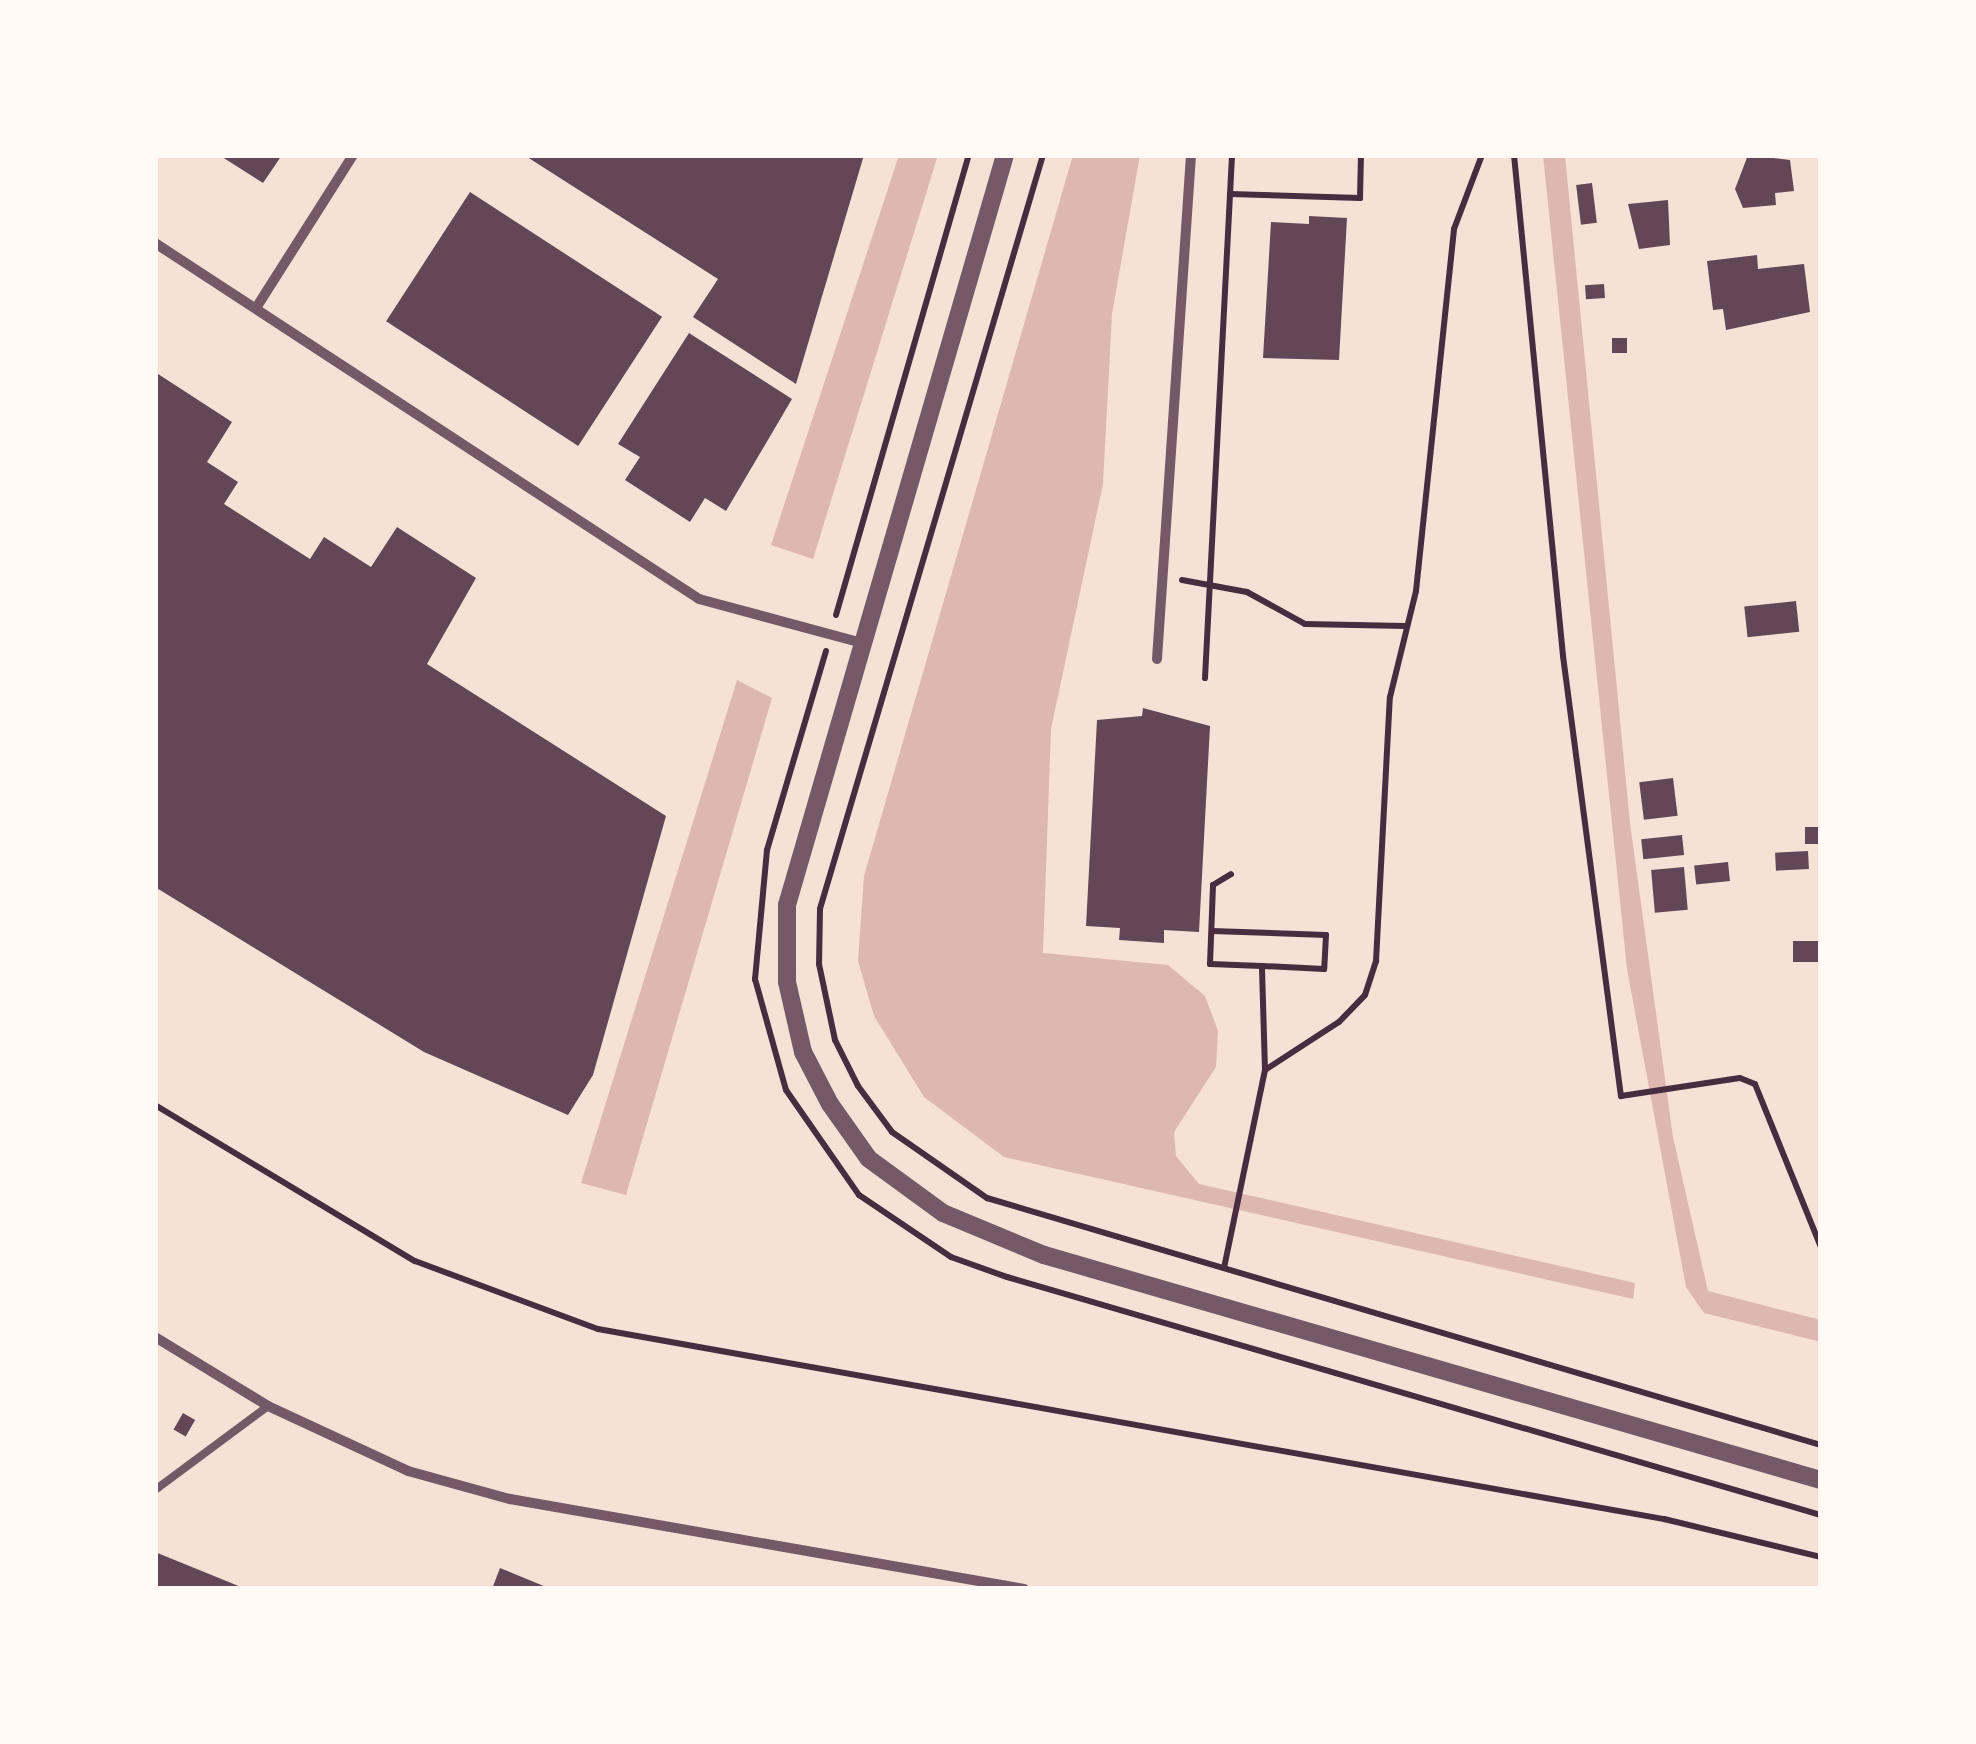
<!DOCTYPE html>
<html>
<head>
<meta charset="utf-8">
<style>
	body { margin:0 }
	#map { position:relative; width:1976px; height:1744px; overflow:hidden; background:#f7e1d7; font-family:"Sofia Sans Condensed",sans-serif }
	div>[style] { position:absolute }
	.water>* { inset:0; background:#dcb8b0 }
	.building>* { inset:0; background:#644757; transform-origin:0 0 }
	.path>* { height:6px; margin:-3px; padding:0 3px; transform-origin:3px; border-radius:3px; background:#4a2c40 }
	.service>* { height:8px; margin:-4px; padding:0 4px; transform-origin:4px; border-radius:4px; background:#755966 }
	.minor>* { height:10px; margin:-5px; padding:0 5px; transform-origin:5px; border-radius:5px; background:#755966 }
	.tertiary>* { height:18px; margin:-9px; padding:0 9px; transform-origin:9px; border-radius:9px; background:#755966 }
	span { translate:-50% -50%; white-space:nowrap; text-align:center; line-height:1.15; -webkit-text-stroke:10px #fffaf5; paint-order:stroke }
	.frame { position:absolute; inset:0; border:158px solid #fffaf5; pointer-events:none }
</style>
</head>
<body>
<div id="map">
	<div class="water">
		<i style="clip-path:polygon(899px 155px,938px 155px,813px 559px,771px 545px)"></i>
		<i style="clip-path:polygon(1073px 155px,1140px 155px,1112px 314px,1103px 484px,1051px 729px,1043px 953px,1168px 965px,1205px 996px,1218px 1031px,1216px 1067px,1174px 1132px,1176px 1156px,1199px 1184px,1635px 1283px,1633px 1299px,1004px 1157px,924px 1097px,874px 1016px,858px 961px,864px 876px)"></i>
		<i style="clip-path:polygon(1543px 155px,1565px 155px,1630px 823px,1673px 1137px,1708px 1291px,1821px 1320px,1821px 1342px,1704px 1313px,1686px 1287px,1627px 969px)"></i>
		<i style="clip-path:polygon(737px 680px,772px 698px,626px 1195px,581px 1183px)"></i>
	</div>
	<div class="building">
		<i style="clip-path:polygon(219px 155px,282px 155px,263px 183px)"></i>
		<i style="clip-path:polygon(524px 155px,864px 155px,796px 384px,693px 317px,718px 279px)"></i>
		<i style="clip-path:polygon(1748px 155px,1790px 160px,1794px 191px,1775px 193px,1776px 205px,1743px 208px,1735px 189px)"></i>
		<i style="left:1592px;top:183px;width:40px;height:16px;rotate:83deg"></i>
		<i style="left:470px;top:192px;width:229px;height:154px;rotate:33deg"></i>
		<i style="clip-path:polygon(1668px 200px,1670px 245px,1639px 249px,1628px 204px)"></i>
		<i style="clip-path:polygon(1309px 216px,1347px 218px,1339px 360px,1263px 358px,1271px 222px,1309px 224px)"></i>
		<i style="clip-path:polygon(1757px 255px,1758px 269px,1804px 264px,1810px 312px,1726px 330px,1723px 309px,1713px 310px,1707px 261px)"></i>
		<i style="left:1604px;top:284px;width:14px;height:19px;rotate:86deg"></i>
		<i style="clip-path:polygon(689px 333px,792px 399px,726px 511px,705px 498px,690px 522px,625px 480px,640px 457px,618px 444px)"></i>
		<i style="left:1612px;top:338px;width:15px;height:15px"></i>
		<i style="clip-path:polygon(155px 372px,232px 422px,207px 462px,238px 482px,224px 504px,310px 559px,324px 537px,371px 567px,397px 527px,476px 578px,427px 664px,666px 816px,593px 1075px,568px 1115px,424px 1052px,155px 887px)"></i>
		<i style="left:1796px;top:601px;width:31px;height:52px;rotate:84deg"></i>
		<i style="clip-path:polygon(1143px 708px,1210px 726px,1199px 932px,1164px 930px,1164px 943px,1119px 940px,1120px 928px,1086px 926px,1097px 720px,1142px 716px)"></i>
		<i style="left:1673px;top:778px;width:38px;height:34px;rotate:83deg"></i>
		<i style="left:1821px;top:827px;width:17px;height:16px;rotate:90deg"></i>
		<i style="left:1682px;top:835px;width:20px;height:41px;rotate:84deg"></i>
		<i style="left:1808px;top:851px;width:18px;height:33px;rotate:87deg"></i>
		<i style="left:1728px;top:862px;width:19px;height:34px;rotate:84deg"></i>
		<i style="left:1684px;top:867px;width:43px;height:33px;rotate:85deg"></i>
		<i style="left:1821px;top:941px;width:21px;height:28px;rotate:90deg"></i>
		<i style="left:183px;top:1413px;width:14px;height:19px;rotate:30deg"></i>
		<i style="clip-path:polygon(155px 1552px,246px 1589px,155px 1589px)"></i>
		<i style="clip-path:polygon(500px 1568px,551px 1589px,492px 1589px)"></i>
	</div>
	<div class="path">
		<i style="left:1043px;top:155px;width:786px;rotate:106.48deg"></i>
		<i style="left:820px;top:909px;width:55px;rotate:91deg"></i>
		<i style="left:819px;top:964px;width:78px;rotate:78.1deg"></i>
		<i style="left:835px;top:1040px;width:51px;rotate:63.4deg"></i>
		<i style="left:858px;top:1086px;width:57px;rotate:53.5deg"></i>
		<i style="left:892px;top:1132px;width:116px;rotate:34.8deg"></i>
		<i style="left:987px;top:1198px;width:870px;rotate:16.5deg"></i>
		<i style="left:1514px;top:155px;width:503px;rotate:84.41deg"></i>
		<i style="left:1563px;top:656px;width:444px;rotate:82.5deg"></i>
		<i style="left:1621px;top:1096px;width:120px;rotate:-8.6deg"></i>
		<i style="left:1740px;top:1078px;width:16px;rotate:22deg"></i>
		<i style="left:1755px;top:1084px;width:176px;rotate:68deg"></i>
		<i style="left:1230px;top:194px;width:130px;rotate:1.8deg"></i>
		<i style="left:1360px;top:198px;width:43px;rotate:-88.7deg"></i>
		<i style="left:1182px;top:580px;width:66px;rotate:10.5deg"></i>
		<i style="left:1247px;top:592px;width:66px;rotate:28.9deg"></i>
		<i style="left:1305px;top:624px;width:100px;rotate:1.1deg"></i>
		<i style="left:836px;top:615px;width:479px;rotate:-73.9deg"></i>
		<i style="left:826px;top:651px;width:208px;rotate:106.5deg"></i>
		<i style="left:767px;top:850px;width:130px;rotate:95.3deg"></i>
		<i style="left:755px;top:979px;width:115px;rotate:74.4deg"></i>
		<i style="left:786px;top:1090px;width:128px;rotate:55.2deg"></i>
		<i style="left:859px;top:1195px;width:111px;rotate:34deg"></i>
		<i style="left:951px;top:1257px;width:59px;rotate:19.7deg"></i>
		<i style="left:1007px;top:1277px;width:848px;rotate:16.3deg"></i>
		<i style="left:1205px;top:678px;width:524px;rotate:-87.04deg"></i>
		<i style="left:1212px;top:931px;width:114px;rotate:2deg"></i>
		<i style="left:1326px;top:935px;width:34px;rotate:93deg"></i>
		<i style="left:1324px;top:969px;width:62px;rotate:-177.2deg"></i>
		<i style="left:1265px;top:1070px;width:88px;rotate:-33deg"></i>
		<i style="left:1339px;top:1022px;width:37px;rotate:-46deg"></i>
		<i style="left:1365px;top:995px;width:36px;rotate:-72deg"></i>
		<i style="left:1376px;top:961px;width:264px;rotate:-87deg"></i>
		<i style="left:1390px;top:697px;width:109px;rotate:-76.2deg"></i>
		<i style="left:1416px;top:591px;width:364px;rotate:-84deg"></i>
		<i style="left:1454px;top:229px;width:79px;rotate:-69.3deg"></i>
		<i style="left:155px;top:1105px;width:303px;rotate:31deg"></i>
		<i style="left:415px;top:1261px;width:195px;rotate:20.4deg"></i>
		<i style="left:598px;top:1329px;width:1083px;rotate:10.11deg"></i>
		<i style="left:1664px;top:1519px;width:162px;rotate:13.6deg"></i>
		<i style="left:1224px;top:1268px;width:202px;rotate:-78.3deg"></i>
		<i style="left:1265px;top:1070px;width:104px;rotate:-91.7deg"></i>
		<i style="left:1262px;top:966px;width:52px;rotate:-177.8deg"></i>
		<i style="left:1210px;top:964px;width:79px;rotate:-87.8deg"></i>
		<i style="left:1213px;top:885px;width:21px;rotate:-31deg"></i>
	</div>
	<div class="service">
		<i style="left:155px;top:1490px;width:141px;rotate:-36.6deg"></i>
	</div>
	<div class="minor">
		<i style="left:155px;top:243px;width:650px;rotate:33.2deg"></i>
		<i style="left:699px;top:599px;width:169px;rotate:15.1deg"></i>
		<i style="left:256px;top:308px;width:181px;rotate:-57.6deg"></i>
		<i style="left:1157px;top:659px;width:505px;rotate:-86.14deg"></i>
		<i style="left:155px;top:1337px;width:132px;rotate:31.4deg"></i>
		<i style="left:268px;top:1406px;width:154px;rotate:24.9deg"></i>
		<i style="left:408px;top:1471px;width:106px;rotate:15.4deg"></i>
		<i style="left:510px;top:1499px;width:522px;rotate:9.93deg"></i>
	</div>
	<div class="tertiary">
		<i style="left:1005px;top:155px;width:781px;rotate:106.21deg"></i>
		<i style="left:787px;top:905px;width:77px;rotate:90deg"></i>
		<i style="left:787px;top:982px;width:72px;rotate:77.1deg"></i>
		<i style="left:803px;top:1052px;width:59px;rotate:62.6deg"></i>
		<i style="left:830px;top:1104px;width:67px;rotate:54.7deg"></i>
		<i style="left:869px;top:1159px;width:92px;rotate:36.1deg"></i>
		<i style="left:943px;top:1213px;width:109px;rotate:22.6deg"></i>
		<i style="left:1044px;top:1255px;width:809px;rotate:16.15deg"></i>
	</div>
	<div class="frame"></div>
</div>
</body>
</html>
